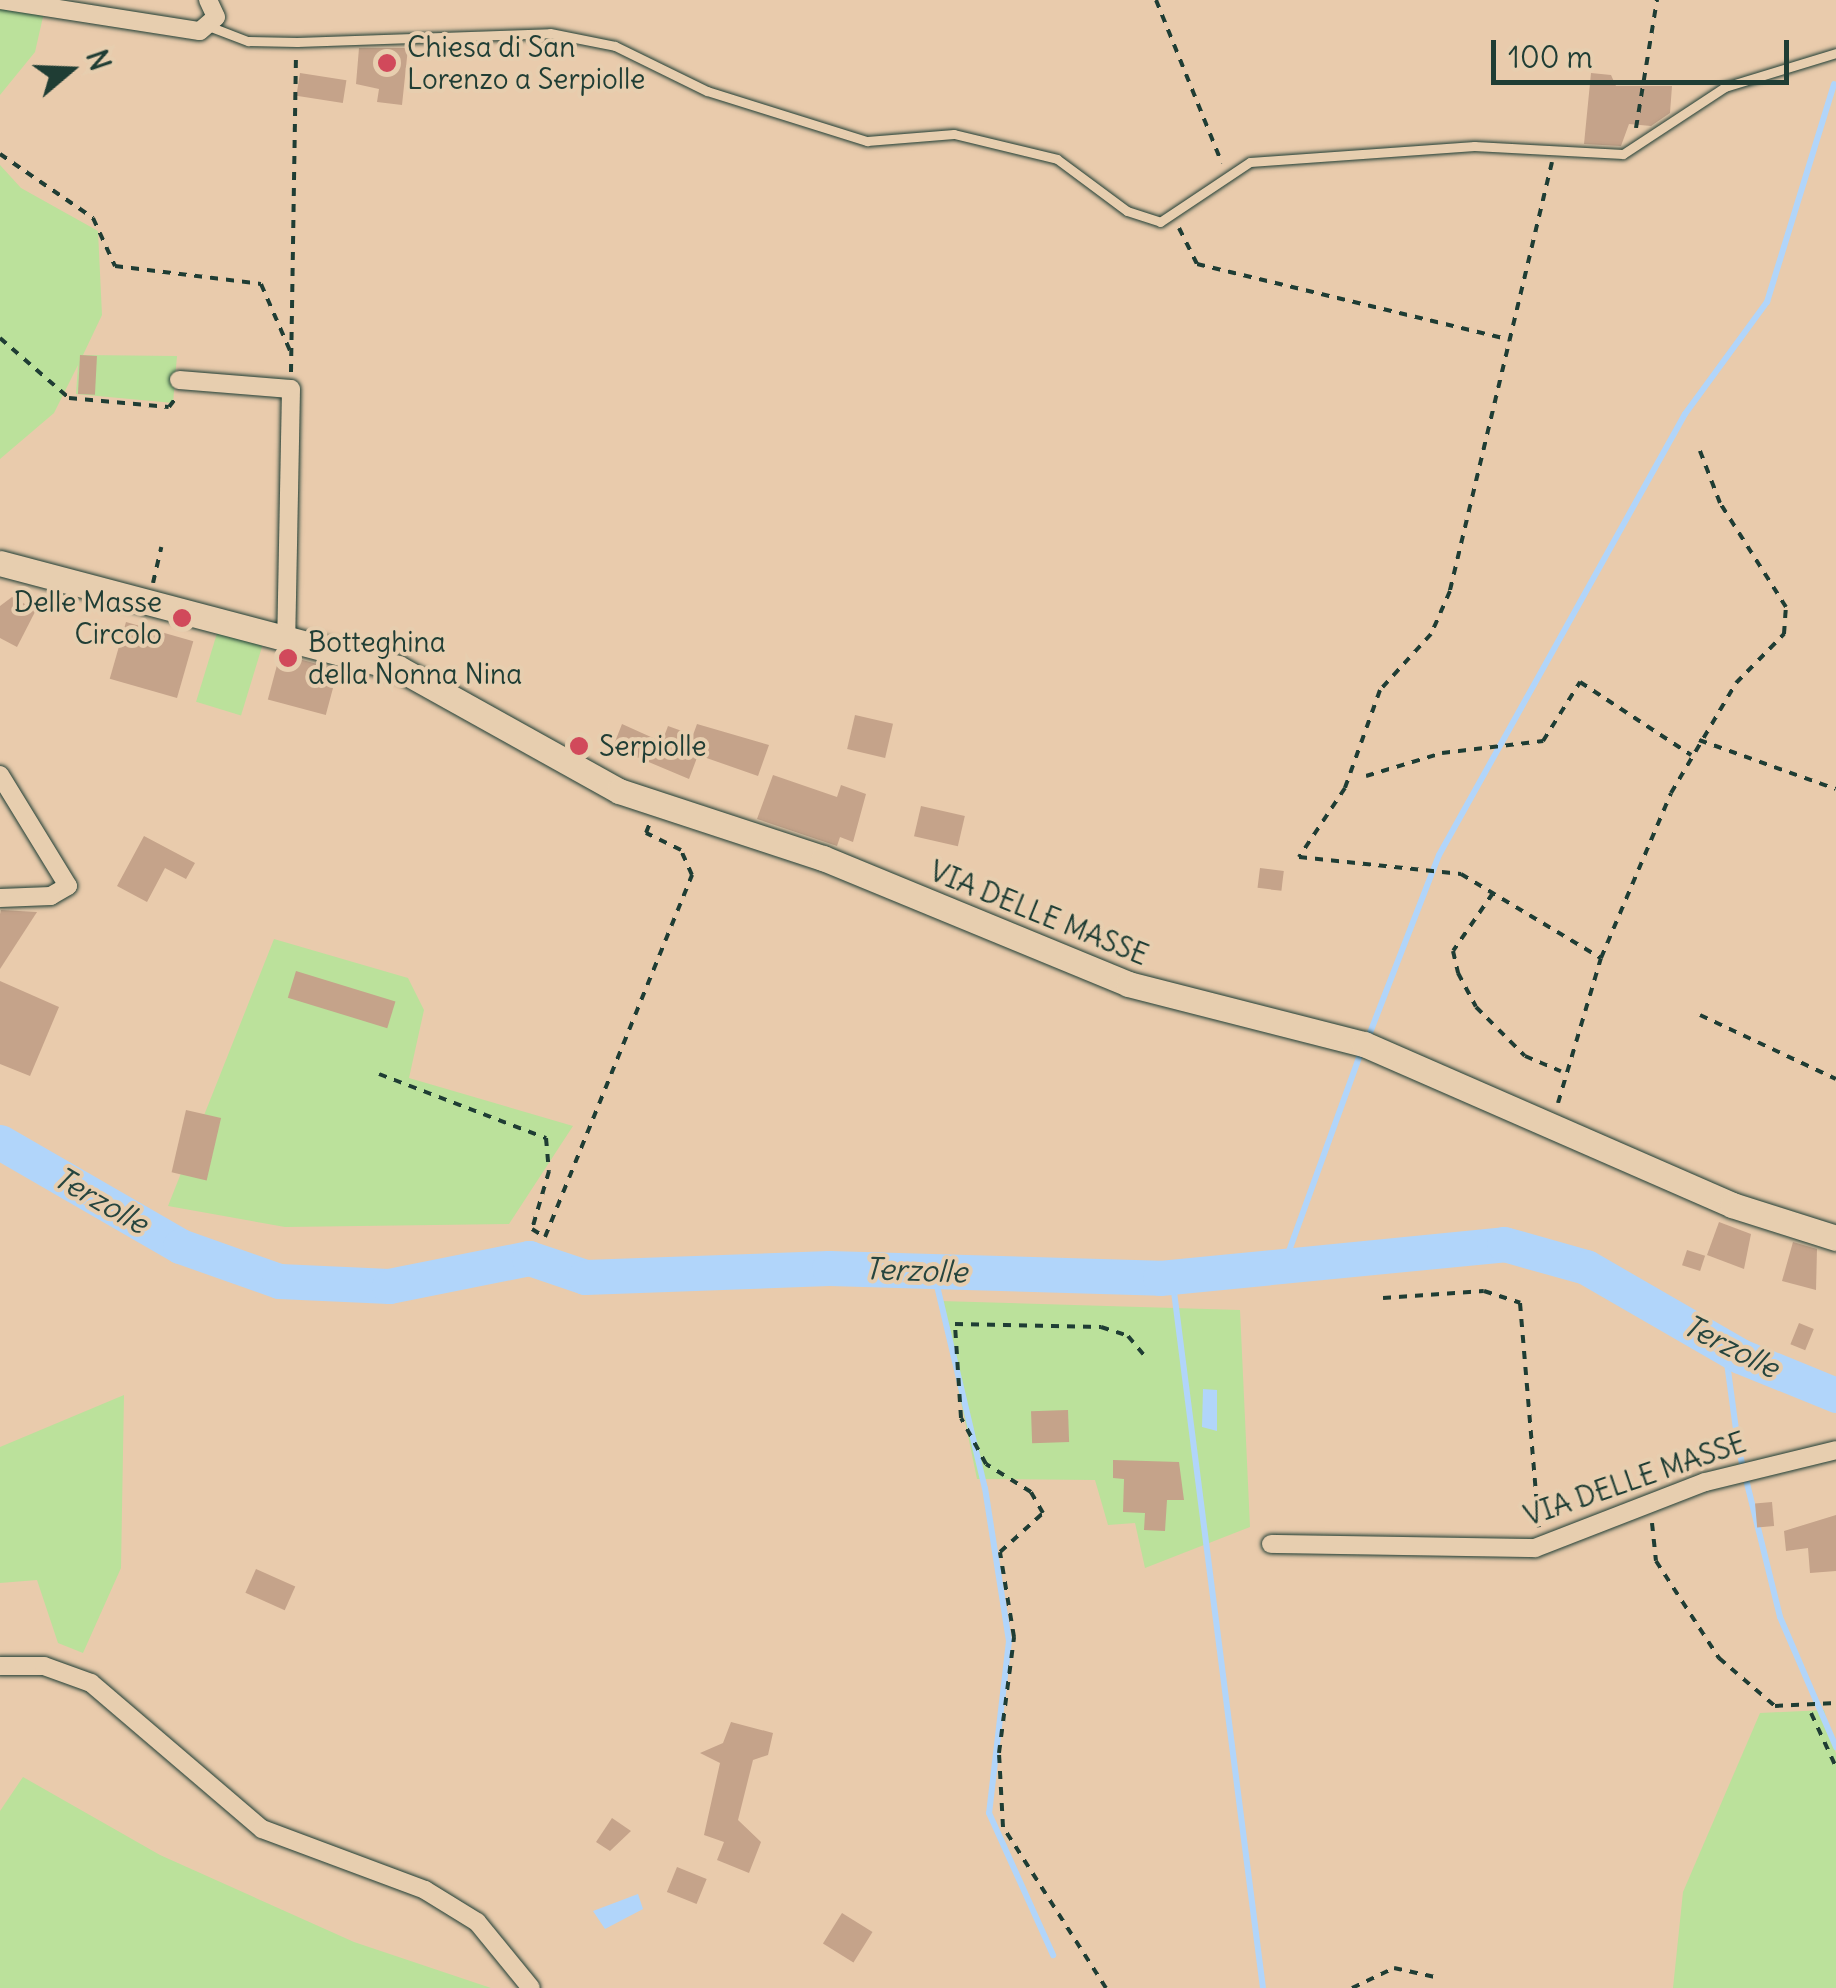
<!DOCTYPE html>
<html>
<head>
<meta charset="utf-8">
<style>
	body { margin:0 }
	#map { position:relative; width:1836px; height:1988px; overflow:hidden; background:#e9cbac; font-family:Delius,sans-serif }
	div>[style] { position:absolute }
	.green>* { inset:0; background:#bbe19b; transform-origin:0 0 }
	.water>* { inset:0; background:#b1d5fa }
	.stream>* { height:6px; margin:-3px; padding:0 3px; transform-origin:3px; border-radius:3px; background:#b1d5fa }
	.river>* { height:35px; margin:-17.5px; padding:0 17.5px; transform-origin:17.5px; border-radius:17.5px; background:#b1d5fa }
	.building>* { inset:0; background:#c5a38a; transform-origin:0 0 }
	.path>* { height:4px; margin-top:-2px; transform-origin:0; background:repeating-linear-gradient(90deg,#1f3d34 0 8px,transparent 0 16px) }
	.roads { filter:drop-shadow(0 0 2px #1f3d34) drop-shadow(0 0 2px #1f3d34) }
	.lane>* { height:9px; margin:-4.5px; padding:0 4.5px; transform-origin:4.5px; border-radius:4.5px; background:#e7ceaf }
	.street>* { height:18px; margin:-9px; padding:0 9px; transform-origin:9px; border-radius:9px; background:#e7ceaf }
	.secondary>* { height:25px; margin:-12.5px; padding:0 12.5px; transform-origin:12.5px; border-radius:12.5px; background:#e7ceaf }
	.dots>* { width:28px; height:28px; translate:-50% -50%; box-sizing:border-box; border:5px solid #e7ceaf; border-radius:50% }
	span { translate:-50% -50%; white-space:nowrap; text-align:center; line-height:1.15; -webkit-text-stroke:8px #e7ceaf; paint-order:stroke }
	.poi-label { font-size:28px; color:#1f3d34 }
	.left { translate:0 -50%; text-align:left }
	.right { translate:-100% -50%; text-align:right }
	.street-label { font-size:28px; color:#1f3d34 }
	.water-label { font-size:30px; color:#26453e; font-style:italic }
	.north { position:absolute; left:20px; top:20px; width:100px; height:100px; -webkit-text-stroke:8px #e7ceaf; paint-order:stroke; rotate:71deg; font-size:28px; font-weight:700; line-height:40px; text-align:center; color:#1f3d34 }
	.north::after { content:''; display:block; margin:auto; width:35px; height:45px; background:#1f3d34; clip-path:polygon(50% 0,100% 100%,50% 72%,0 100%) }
	.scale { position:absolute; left:1491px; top:40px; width:298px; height:45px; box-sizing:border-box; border:5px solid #1f3d34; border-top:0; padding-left:12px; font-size:30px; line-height:35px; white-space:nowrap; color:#1f3d34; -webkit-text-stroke:8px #e7ceaf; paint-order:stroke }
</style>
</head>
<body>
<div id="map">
	<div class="green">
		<i style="clip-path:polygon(0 0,45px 8px,35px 52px,0 95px)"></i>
		<i style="clip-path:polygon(0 165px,21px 188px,98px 231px,102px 315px,83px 355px,177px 356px,173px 403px,76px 394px,78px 365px,54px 413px,0 459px)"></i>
		<i style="left:218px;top:630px;width:47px;height:75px;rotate:17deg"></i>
		<i style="clip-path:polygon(274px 939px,408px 978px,424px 1010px,409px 1078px,573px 1126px,509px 1224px,285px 1227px,168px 1206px)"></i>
		<i style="clip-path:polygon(940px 1301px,1240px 1310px,1250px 1527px,1145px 1568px,1135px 1523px,1108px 1525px,1095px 1480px,977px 1479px)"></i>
		<i style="clip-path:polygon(124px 1395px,121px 1568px,83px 1653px,58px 1643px,37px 1580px,0 1583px,0 1447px)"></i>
		<i style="clip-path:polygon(1824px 1710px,1836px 1754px,1836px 1988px,1673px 1988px,1683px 1892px,1760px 1713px)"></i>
		<i style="clip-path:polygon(23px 1777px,160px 1855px,354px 1942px,491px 1988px,0 1988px,0 1811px)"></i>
	</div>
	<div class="water">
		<i style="clip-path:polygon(1203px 1389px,1217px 1390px,1217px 1431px,1202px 1427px)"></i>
		<i style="clip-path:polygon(638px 1894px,643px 1909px,605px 1929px,593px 1911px)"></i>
	</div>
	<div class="stream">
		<i style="left:1368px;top:1038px;width:196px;rotate:-68.8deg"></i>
		<i style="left:1439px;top:855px;width:505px;rotate:-60.85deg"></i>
		<i style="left:1685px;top:414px;width:139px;rotate:-53.8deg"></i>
		<i style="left:1767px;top:302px;width:228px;rotate:-72.9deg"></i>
		<i style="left:1285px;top:1262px;width:226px;rotate:-70.1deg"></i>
		<i style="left:934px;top:1273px;width:221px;rotate:76.7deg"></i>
		<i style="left:985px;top:1488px;width:155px;rotate:81.1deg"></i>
		<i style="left:1009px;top:1641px;width:173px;rotate:96.6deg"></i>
		<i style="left:989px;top:1813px;width:156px;rotate:65.7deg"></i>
		<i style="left:1172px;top:1276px;width:718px;rotate:82.72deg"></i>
		<i style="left:1725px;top:1348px;width:104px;rotate:82.3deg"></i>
		<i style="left:1739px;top:1451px;width:171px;rotate:76.1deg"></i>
		<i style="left:1780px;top:1617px;width:142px;rotate:66.7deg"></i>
	</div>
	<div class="river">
		<i style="left:0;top:1142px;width:208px;rotate:30deg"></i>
		<i style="left:180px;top:1246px;width:105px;rotate:19.5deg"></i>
		<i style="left:279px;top:1281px;width:110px;rotate:2.6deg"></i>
		<i style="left:389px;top:1286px;width:143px;rotate:-11.3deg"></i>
		<i style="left:529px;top:1258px;width:59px;rotate:18.7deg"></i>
		<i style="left:585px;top:1277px;width:244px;rotate:-2.1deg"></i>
		<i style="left:829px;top:1268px;width:331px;rotate:1.7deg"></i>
		<i style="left:1160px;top:1278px;width:346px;rotate:-5.6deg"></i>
		<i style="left:1504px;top:1244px;width:85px;rotate:15.7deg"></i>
		<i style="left:1586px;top:1267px;width:178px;rotate:30deg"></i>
		<i style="left:1740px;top:1356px;width:104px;rotate:22.1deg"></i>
	</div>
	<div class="building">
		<i style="clip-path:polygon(359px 48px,408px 48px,402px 105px,377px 102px,379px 89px,356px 84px)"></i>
		<i style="left:300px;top:73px;width:47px;height:23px;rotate:9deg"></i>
		<i style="clip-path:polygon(1591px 73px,1611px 75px,1616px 86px,1672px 86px,1670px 113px,1651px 126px,1629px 124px,1621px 146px,1584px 144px)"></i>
		<i style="left:80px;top:355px;width:17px;height:39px;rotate:3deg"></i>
		<i style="clip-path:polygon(12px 597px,36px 610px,17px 647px,0 638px,0 606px)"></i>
		<i style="left:126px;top:622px;width:70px;height:59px;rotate:16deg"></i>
		<i style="left:280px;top:654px;width:60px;height:47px;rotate:15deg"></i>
		<i style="left:855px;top:715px;width:39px;height:35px;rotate:13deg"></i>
		<i style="clip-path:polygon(622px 724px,662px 742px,668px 726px,693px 735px,697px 724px,769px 745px,758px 776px,698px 755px,689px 779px,613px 747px)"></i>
		<i style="clip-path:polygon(773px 775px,837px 797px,841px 785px,866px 794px,853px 842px,840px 837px,837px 846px,757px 819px)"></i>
		<i style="left:921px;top:806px;width:45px;height:31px;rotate:13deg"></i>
		<i style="clip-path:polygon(144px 836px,195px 863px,186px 879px,165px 868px,147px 902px,117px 886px)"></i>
		<i style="left:1260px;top:868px;width:24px;height:20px;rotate:7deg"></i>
		<i style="clip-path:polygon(1px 910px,37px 912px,0 969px,0 914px)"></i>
		<i style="left:296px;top:971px;width:104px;height:28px;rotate:17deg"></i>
		<i style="clip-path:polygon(0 981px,59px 1007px,30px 1076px,0 1064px)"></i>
		<i style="left:186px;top:1110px;width:36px;height:64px;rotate:13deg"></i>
		<i style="clip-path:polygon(1719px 1222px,1751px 1234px,1744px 1269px,1707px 1255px)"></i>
		<i style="clip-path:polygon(1793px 1242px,1817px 1249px,1816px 1290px,1782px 1281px)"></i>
		<i style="left:1687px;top:1250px;width:19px;height:16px;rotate:18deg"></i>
		<i style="left:1799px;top:1323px;width:16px;height:23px;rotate:22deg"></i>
		<i style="left:1068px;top:1410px;width:32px;height:37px;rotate:88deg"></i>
		<i style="clip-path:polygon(1113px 1460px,1179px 1462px,1184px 1500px,1167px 1500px,1165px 1531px,1144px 1530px,1145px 1513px,1123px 1512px,1124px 1479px,1113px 1478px)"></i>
		<i style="left:1772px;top:1502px;width:24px;height:17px;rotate:85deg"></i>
		<i style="clip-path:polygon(1836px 1515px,1836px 1571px,1810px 1573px,1808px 1548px,1786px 1551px,1784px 1531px)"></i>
		<i style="left:256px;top:1569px;width:43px;height:26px;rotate:24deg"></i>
		<i style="clip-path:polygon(731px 1722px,773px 1733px,768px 1755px,753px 1760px,738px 1820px,761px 1842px,749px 1873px,717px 1860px,724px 1842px,704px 1835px,720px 1763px,700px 1753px,723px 1743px)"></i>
		<i style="clip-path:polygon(612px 1818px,631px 1831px,610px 1851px,596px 1842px)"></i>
		<i style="left:677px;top:1867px;width:32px;height:27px;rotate:22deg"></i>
		<i style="left:842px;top:1913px;width:36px;height:36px;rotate:32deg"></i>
	</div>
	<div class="path">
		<i style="left:1156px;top:0;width:176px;rotate:68deg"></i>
		<i style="left:1636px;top:128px;width:130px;rotate:-80.7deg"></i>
		<i style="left:0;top:154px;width:113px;rotate:34.5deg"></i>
		<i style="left:93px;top:218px;width:53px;rotate:65.4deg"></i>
		<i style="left:115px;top:266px;width:147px;rotate:7deg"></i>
		<i style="left:261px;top:284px;width:75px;rotate:66.5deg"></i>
		<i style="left:1552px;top:162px;width:441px;rotate:103.4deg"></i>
		<i style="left:1450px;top:591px;width:47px;rotate:113.8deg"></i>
		<i style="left:1431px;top:634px;width:76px;rotate:132.3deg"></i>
		<i style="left:1380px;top:690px;width:104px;rotate:109.7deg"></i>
		<i style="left:1345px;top:788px;width:83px;rotate:123.7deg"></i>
		<i style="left:1299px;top:857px;width:163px;rotate:6deg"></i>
		<i style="left:1461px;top:874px;width:163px;rotate:31deg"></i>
		<i style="left:1179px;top:228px;width:40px;rotate:63.4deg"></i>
		<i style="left:1197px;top:264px;width:322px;rotate:13.6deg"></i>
		<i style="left:0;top:338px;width:91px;rotate:41deg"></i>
		<i style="left:69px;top:398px;width:100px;rotate:5.1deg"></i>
		<i style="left:169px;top:407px;width:10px;rotate:-53deg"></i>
		<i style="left:291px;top:372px;width:315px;rotate:-89.1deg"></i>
		<i style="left:153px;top:583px;width:37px;rotate:-77deg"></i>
		<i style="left:1699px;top:740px;width:145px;rotate:19.7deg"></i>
		<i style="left:1366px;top:776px;width:79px;rotate:-16.8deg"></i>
		<i style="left:1442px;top:753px;width:102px;rotate:-6.8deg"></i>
		<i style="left:1543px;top:741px;width:70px;rotate:-57.9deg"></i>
		<i style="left:1580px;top:682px;width:133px;rotate:33.3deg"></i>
		<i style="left:1493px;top:893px;width:70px;rotate:124.6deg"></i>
		<i style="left:1453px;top:951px;width:23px;rotate:77deg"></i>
		<i style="left:1458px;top:973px;width:38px;rotate:62deg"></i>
		<i style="left:1476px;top:1007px;width:69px;rotate:45deg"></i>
		<i style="left:1525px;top:1056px;width:39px;rotate:23deg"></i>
		<i style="left:1700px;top:1015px;width:150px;rotate:25.2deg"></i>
		<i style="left:379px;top:1074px;width:179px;rotate:21deg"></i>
		<i style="left:546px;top:1138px;width:33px;rotate:85deg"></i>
		<i style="left:549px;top:1171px;width:60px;rotate:106.3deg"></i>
		<i style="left:532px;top:1229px;width:15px;rotate:32deg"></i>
		<i style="left:545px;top:1237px;width:391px;rotate:-67.9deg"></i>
		<i style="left:692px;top:875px;width:27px;rotate:-114deg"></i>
		<i style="left:681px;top:850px;width:39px;rotate:-154deg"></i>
		<i style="left:646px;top:833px;width:9px;rotate:-69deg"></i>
		<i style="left:1558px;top:1103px;width:151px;rotate:-73.5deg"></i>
		<i style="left:1601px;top:958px;width:179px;rotate:-67deg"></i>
		<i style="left:1671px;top:793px;width:128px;rotate:-59.4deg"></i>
		<i style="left:1736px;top:683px;width:69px;rotate:-45.6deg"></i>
		<i style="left:1784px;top:634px;width:27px;rotate:-86deg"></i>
		<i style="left:1786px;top:607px;width:123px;rotate:-122.4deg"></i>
		<i style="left:1720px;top:503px;width:56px;rotate:-111deg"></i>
		<i style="left:1383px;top:1298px;width:101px;rotate:-4deg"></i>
		<i style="left:1484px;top:1291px;width:38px;rotate:18deg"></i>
		<i style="left:1520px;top:1303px;width:225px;rotate:85.2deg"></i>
		<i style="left:1652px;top:1523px;width:38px;rotate:84deg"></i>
		<i style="left:1656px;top:1561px;width:116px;rotate:57deg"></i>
		<i style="left:1719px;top:1658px;width:74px;rotate:40.6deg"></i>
		<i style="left:1775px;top:1706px;width:61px;rotate:-2.8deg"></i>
		<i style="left:1811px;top:1713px;width:60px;rotate:65.2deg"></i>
		<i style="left:1106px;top:1988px;width:191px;rotate:-122.6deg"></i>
		<i style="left:1003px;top:1827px;width:74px;rotate:-93.1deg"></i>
		<i style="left:999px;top:1753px;width:117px;rotate:-82.6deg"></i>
		<i style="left:1014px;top:1637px;width:86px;rotate:-99.4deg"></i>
		<i style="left:1000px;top:1552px;width:58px;rotate:-42.2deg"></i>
		<i style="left:1043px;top:1513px;width:24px;rotate:-120deg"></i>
		<i style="left:1031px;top:1492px;width:53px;rotate:-148.1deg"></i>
		<i style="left:986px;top:1464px;width:52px;rotate:-118.5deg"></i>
		<i style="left:961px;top:1418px;width:94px;rotate:-93.7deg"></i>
		<i style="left:955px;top:1324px;width:146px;rotate:1.2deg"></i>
		<i style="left:1101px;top:1327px;width:28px;rotate:18deg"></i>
		<i style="left:1128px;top:1336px;width:30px;rotate:50deg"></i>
		<i style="left:1352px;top:1988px;width:47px;rotate:-25.5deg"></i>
		<i style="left:1394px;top:1968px;width:42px;rotate:12.4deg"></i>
	</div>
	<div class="roads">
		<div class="lane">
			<i style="left:211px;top:27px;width:40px;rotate:21deg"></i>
			<i style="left:248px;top:41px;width:49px;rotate:1.2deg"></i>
			<i style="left:297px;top:42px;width:253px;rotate:-2deg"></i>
			<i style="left:550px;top:33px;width:66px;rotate:11.3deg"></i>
			<i style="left:615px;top:46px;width:102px;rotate:26.1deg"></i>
			<i style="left:707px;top:91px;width:168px;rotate:17.4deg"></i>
			<i style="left:867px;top:141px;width:87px;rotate:-4.6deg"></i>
			<i style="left:954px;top:134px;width:106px;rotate:13.6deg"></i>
			<i style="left:1057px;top:159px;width:87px;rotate:36.6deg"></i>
			<i style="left:1127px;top:211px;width:35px;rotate:18deg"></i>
			<i style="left:1160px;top:222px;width:108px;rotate:-33.7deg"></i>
			<i style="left:1250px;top:162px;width:225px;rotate:-4.1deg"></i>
			<i style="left:1474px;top:146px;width:149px;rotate:3.1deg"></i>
			<i style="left:1623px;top:154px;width:122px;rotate:-33.3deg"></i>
			<i style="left:1725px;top:87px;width:116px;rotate:-17deg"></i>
		</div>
		<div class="street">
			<i style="left:1px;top:0;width:201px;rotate:8.9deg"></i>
			<i style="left:200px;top:31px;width:21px;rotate:-41deg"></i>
			<i style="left:216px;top:17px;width:19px;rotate:-115deg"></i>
			<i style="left:179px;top:380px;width:112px;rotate:4.6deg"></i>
			<i style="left:291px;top:389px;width:251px;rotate:91.1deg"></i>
			<i style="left:0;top:775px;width:130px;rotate:58.5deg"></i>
			<i style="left:68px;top:886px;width:20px;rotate:150deg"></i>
			<i style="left:51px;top:896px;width:51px;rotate:177.8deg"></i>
			<i style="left:1271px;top:1544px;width:264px;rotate:0.9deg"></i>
			<i style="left:1535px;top:1548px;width:182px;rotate:-21.2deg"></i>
			<i style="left:1705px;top:1482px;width:135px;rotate:-13.7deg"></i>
			<i style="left:0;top:1666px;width:44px"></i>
			<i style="left:44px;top:1666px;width:50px;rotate:19.9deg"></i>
			<i style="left:91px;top:1683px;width:225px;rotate:40.5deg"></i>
			<i style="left:262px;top:1829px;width:174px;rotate:20.5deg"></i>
			<i style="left:425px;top:1890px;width:61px;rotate:31.6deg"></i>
			<i style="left:477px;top:1922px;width:85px;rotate:50.7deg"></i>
		</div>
		<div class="secondary">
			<i style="left:0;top:563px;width:412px;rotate:14.8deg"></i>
			<i style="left:398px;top:668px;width:253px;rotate:29.1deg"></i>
			<i style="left:619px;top:791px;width:215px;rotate:18.2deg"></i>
			<i style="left:823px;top:858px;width:330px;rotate:22.4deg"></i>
			<i style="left:1128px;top:984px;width:244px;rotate:14.3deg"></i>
			<i style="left:1364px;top:1044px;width:402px;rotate:23.6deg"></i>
			<i style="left:1732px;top:1205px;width:109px;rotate:17.6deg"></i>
		</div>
	</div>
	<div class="dots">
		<i style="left:387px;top:63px;background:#d1495b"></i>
		<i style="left:182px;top:618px;background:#d1495b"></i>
		<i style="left:288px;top:658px;background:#d1495b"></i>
		<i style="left:579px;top:746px;background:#d1495b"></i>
	</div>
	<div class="poi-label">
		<span class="left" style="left:407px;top:63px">Chiesa di San<br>Lorenzo a Serpiolle</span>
		<span class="right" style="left:162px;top:618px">Delle Masse<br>Circolo</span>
		<span class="left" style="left:308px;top:658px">Botteghina<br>della Nonna Nina</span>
		<span class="left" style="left:599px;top:746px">Serpiolle</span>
	</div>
	<div class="street-label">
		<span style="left:1039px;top:913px;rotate:22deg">VIA DELLE MASSE</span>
		<span style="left:1635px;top:1479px;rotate:-19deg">VIA DELLE MASSE</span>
	</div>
	<div class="water-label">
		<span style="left:101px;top:1200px;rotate:30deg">Terzolle</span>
		<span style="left:916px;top:1270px;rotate:2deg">Terzolle</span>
		<span style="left:1731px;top:1346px;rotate:27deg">Terzolle</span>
	</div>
	<div class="north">N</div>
	<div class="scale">100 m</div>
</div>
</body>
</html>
